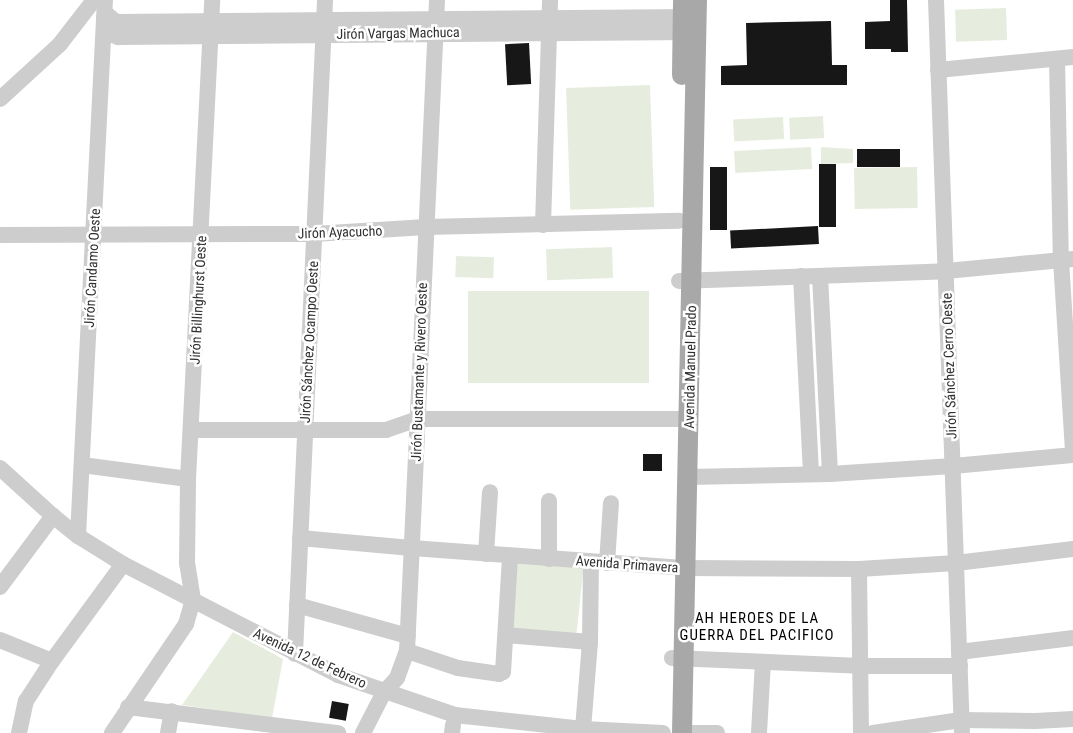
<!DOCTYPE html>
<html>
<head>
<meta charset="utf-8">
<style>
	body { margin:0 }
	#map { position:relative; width:1073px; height:733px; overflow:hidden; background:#fff; font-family:"Roboto Condensed",sans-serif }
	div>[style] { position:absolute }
	.green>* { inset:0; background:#e7edde; transform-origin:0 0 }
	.building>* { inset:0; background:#171717; transform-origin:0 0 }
	.minor>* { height:16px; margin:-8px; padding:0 8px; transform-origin:8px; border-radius:8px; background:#cdcdcd }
	.major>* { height:20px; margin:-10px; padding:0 10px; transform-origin:10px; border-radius:10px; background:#a8a8a8 }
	span { translate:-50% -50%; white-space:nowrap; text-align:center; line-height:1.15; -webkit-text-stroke:5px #fff; paint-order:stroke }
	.street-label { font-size:14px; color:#303030 }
	.neighbourhood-label { font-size:15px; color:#000; letter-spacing:1px }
</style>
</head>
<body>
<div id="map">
	<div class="green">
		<i style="left:1006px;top:8px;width:32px;height:51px;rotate:88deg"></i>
		<i style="left:650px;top:85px;width:122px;height:84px;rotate:88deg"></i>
		<i style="left:823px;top:116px;width:22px;height:34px;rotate:87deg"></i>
		<i style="left:783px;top:117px;width:22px;height:50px;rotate:87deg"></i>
		<i style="left:811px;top:147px;width:22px;height:77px;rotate:87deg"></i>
		<i style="clip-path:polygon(821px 147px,853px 149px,853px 163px,821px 164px)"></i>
		<i style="left:917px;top:167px;width:41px;height:63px;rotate:89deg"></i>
		<i style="left:612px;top:247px;width:31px;height:66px;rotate:88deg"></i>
		<i style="left:456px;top:256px;width:38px;height:21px;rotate:2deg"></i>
		<i style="left:468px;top:291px;width:181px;height:92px"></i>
		<i style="left:513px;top:559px;width:71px;height:69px;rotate:6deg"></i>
		<i style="clip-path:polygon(233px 632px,283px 659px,272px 718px,182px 705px)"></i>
	</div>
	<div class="building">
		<i style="clip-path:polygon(890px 0,907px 0,908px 52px,891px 52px,891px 49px,865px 49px,865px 22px,890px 21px)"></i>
		<i style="clip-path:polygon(831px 21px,832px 65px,847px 65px,847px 85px,721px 85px,721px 66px,747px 65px,746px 23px)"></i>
		<i style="left:529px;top:43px;width:41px;height:24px;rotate:87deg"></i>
		<i style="left:900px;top:149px;width:18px;height:43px;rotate:90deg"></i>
		<i style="left:819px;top:164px;width:17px;height:63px"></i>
		<i style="left:710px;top:167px;width:17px;height:63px"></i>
		<i style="left:818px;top:226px;width:18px;height:88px;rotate:87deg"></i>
		<i style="left:643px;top:454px;width:19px;height:17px"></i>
		<i style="left:332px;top:701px;width:17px;height:17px;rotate:10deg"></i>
	</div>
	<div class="minor">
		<i style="left:936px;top:0;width:733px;rotate:87.97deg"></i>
		<i style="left:105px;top:13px;width:14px;rotate:39deg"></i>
		<i style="left:116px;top:22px;width:578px;rotate:-0.5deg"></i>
		<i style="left:105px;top:26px;width:8px;rotate:67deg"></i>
		<i style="left:108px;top:33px;width:11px;rotate:22deg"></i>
		<i style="left:118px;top:37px;width:576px;rotate:-0.5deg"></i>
		<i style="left:1057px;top:59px;width:201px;rotate:88.9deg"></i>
		<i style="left:1061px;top:260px;width:190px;rotate:86.4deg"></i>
		<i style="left:938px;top:70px;width:136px;rotate:-5.5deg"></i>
		<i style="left:0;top:99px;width:81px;rotate:-42.5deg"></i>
		<i style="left:60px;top:44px;width:56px;rotate:-52.3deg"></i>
		<i style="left:543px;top:225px;width:225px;rotate:-88.2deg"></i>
		<i style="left:0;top:235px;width:314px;rotate:-0.2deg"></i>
		<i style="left:314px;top:234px;width:112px;rotate:-3.6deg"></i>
		<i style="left:426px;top:227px;width:253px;rotate:-1.4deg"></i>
		<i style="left:801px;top:276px;width:198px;rotate:87.1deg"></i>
		<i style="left:820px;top:276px;width:198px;rotate:87.1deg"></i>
		<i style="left:679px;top:281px;width:267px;rotate:-2.1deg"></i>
		<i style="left:946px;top:271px;width:128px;rotate:-5.4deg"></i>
		<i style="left:192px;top:430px;width:194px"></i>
		<i style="left:386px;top:430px;width:34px;rotate:-19deg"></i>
		<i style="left:418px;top:419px;width:271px"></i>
		<i style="left:82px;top:465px;width:107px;rotate:7.5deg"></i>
		<i style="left:0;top:468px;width:72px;rotate:42.2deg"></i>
		<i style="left:53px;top:516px;width:32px;rotate:39deg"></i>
		<i style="left:78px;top:536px;width:53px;rotate:31.9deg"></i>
		<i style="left:123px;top:564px;width:242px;rotate:27.3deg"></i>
		<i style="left:338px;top:675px;width:124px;rotate:18.9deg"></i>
		<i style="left:455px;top:715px;width:129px;rotate:6.2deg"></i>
		<i style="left:583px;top:729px;width:80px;rotate:2.9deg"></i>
		<i style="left:688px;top:477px;width:142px;rotate:-1.2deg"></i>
		<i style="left:830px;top:474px;width:123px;rotate:-3.7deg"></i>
		<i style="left:953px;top:466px;width:121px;rotate:-5.2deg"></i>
		<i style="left:78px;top:536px;width:537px;rotate:-87.12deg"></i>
		<i style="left:300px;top:538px;width:112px;rotate:5.1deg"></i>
		<i style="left:412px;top:548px;width:275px;rotate:4.2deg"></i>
		<i style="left:686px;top:568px;width:173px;rotate:0.3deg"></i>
		<i style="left:859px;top:569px;width:97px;rotate:-3.5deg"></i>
		<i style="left:956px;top:563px;width:118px;rotate:-6.8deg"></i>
		<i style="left:486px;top:554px;width:62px;rotate:-86.3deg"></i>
		<i style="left:549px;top:559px;width:58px;rotate:-90deg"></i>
		<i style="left:607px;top:563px;width:60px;rotate:-86.2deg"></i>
		<i style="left:859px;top:569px;width:164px;rotate:89.3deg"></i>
		<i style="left:0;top:587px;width:89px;rotate:-53.3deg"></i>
		<i style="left:297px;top:605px;width:115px;rotate:15.6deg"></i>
		<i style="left:506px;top:635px;width:84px;rotate:4.8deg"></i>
		<i style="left:0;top:640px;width:56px;rotate:22deg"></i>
		<i style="left:407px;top:651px;width:54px;rotate:18.4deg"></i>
		<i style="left:458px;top:668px;width:41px;rotate:8.3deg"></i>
		<i style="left:499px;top:674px;width:4px;rotate:-27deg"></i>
		<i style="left:503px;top:672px;width:116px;rotate:-86.5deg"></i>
		<i style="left:959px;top:652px;width:115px;rotate:-7deg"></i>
		<i style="left:295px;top:654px;width:655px;rotate:-87.37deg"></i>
		<i style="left:672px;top:658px;width:188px;rotate:2.4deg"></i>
		<i style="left:860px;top:666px;width:100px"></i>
		<i style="left:128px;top:707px;width:212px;rotate:7.1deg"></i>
		<i style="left:583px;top:729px;width:87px;rotate:-85.4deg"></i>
		<i style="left:590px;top:642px;width:80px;rotate:-89.3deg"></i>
		<i style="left:19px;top:733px;width:33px;rotate:-78deg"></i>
		<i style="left:26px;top:701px;width:48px;rotate:-57deg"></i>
		<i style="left:52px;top:661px;width:120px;rotate:-53.8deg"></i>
		<i style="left:112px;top:733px;width:132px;rotate:-55.8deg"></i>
		<i style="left:186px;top:624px;width:25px;rotate:-74deg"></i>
		<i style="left:193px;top:600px;width:36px;rotate:-99deg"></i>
		<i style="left:187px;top:564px;width:85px;rotate:-89.3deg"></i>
		<i style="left:188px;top:479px;width:480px;rotate:-87.1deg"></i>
		<i style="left:168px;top:733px;width:22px;rotate:-80deg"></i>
		<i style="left:363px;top:733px;width:46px;rotate:-62.9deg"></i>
		<i style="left:384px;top:692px;width:19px;rotate:-47deg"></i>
		<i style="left:397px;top:678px;width:29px;rotate:-70deg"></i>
		<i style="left:407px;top:651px;width:652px;rotate:-87.36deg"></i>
		<i style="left:452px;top:733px;width:8px;rotate:-83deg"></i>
		<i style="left:684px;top:733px;width:33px"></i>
		<i style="left:759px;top:733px;width:71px;rotate:-86.8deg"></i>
		<i style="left:873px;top:733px;width:89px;rotate:-8.4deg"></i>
		<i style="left:961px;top:720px;width:74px;rotate:0.8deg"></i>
		<i style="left:1035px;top:721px;width:38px;rotate:-3deg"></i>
	</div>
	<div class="major">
		<i style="left:682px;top:75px;width:75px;rotate:-89.2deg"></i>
		<i style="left:682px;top:733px;width:733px;rotate:-88.83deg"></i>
	</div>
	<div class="street-label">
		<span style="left:398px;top:33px;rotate:-1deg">Jirón Vargas Machuca</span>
		<span style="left:340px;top:232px;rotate:-2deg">Jirón Ayacucho</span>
		<span style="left:92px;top:268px;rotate:-87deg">Jirón Candamo Oeste</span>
		<span style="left:198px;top:300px;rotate:-87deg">Jirón Billinghurst Oeste</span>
		<span style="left:309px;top:342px;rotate:-87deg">Jirón Sánchez Ocampo Oeste</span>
		<span style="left:949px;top:366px;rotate:-92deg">Jirón Sánchez Cerro Oeste</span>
		<span style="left:690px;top:367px;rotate:-89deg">Avenida Manuel Prado</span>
		<span style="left:419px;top:372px;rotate:-88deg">Jirón Bustamante y Rivero Oeste</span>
		<span style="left:627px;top:564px;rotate:4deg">Avenida Primavera</span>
		<span style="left:310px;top:658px;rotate:25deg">Avenida 12 de Febrero</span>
	</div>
	<div class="neighbourhood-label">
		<span style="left:757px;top:627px">AH HEROES DE LA<br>GUERRA DEL PACIFICO</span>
	</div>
</div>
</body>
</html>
